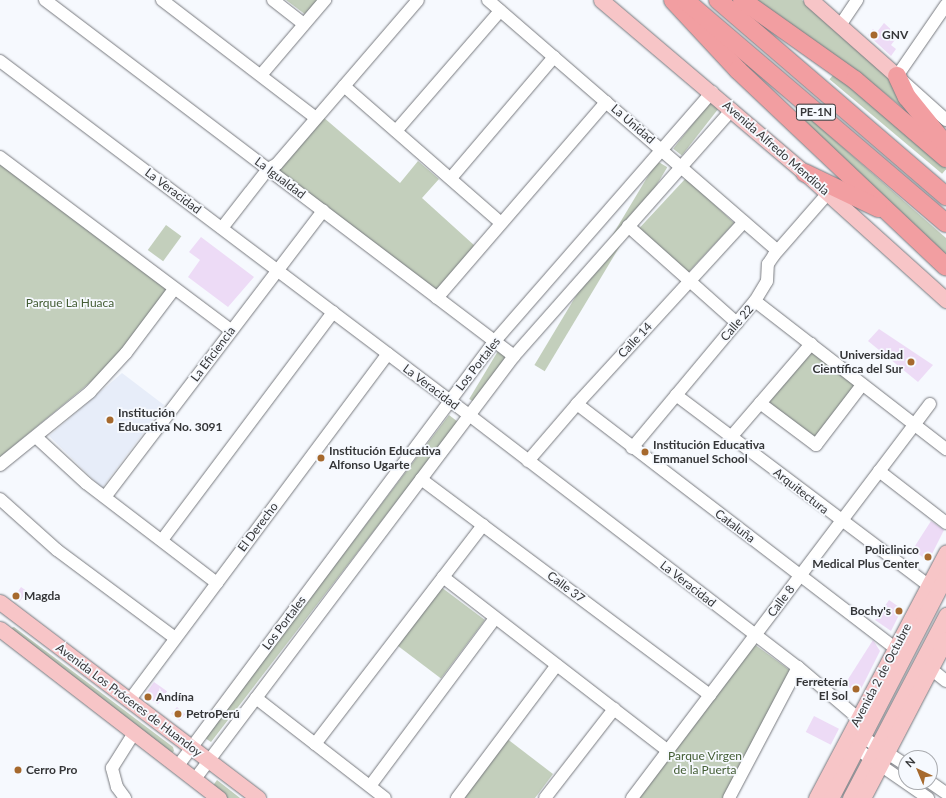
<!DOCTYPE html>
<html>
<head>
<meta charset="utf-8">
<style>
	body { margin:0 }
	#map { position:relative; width:946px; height:798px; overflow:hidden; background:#f6f9fe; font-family:Lato,sans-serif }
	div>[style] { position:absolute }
	.built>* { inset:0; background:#e7edf9 }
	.green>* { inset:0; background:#c3cfbc; transform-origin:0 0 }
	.building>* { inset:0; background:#eddbf6; transform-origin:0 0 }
	.roads { filter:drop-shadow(0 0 1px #77797e) drop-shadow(0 0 1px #77797e) }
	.minor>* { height:12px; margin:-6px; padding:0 6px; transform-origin:6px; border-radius:6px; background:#fff }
	.major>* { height:15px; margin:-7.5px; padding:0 7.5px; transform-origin:7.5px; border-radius:7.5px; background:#f7c5c7 }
	.highway>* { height:18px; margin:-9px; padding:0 9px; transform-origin:9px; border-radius:9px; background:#f29ea1 }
	.dots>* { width:11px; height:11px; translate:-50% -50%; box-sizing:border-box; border:2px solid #f6f9fe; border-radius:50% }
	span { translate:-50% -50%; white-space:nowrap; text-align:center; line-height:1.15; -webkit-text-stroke:3.5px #f6f9fe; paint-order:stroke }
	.shield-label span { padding:1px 3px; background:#f6f9fe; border:1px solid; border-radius:3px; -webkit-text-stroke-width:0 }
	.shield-label { font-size:11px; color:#353638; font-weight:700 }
	.poi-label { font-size:12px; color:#353638; font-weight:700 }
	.left { translate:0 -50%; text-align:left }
	.right { translate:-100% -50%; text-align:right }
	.street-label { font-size:12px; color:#353638 }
	.park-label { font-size:12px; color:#445e35 }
	.north { position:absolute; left:898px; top:750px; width:40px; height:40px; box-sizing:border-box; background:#f6f9fe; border:1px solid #a9abaf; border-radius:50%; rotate:316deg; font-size:11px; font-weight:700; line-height:16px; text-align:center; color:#353638 }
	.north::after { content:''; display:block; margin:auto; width:14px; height:18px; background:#a6692d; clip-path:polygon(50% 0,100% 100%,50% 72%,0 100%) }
</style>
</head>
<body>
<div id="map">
	<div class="built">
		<i style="clip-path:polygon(122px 373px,164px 405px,102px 488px,49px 436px)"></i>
	</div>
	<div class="green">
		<i style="clip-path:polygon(286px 0,319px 0,306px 15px)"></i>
		<i style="clip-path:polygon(755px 0,802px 0,880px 66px,932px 131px,863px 76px)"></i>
		<i style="left:834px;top:74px;width:147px;height:7px;rotate:40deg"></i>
		<i style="left:712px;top:99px;width:11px;height:63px;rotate:38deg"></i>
		<i style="clip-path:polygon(806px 115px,946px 238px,946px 256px,802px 119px)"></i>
		<i style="clip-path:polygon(323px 117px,400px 183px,418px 161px,439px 179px,422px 198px,475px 246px,437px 291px,276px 172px)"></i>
		<i style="left:657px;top:161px;width:12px;height:238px;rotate:31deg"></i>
		<i style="clip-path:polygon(0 162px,167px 290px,110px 366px,0 457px)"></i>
		<i style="left:686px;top:178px;width:66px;height:72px;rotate:43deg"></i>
		<i style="left:166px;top:225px;width:19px;height:31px;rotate:36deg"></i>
		<i style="left:811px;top:348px;width:61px;height:72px;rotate:38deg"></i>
		<i style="left:498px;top:351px;width:12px;height:56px;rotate:31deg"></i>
		<i style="clip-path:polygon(449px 415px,458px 422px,211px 742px,205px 738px,206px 735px)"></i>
		<i style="left:441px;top:587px;width:55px;height:73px;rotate:37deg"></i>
		<i style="clip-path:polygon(14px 627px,173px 747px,174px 751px,171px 754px,9px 629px)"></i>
		<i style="clip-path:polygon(754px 644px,791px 671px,725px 798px,637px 798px)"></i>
		<i style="clip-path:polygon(506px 738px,553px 774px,535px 798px,462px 798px)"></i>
		<i style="clip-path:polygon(217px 780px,240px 798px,227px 798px,212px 787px)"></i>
	</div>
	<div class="building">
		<i style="clip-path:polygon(884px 23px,898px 36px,891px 45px,896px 49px,891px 56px,868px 35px,873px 29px,877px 32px)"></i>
		<i style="clip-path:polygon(201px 237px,254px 277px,228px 307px,188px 277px,200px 260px,189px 252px)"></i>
		<i style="clip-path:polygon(879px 329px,933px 365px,918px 382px,868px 341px)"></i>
		<i style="clip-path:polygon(931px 521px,944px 530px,928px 562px,913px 549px)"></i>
		<i style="left:21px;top:587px;width:7px;height:13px;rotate:34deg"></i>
		<i style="clip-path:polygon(889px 600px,902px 609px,891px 631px,875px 620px)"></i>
		<i style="clip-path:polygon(873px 640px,880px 651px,860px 691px,854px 691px,845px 684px)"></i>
		<i style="left:154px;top:682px;width:16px;height:16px;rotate:35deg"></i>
		<i style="left:177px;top:707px;width:11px;height:9px;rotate:41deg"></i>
		<i style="left:814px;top:716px;width:28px;height:18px;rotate:27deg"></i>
	</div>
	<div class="roads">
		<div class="minor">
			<i style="left:45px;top:0;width:589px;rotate:37.2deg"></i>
			<i style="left:162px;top:0;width:194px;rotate:37.5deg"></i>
			<i style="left:273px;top:0;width:39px;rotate:38deg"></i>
			<i style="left:488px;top:0;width:382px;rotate:40.9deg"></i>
			<i style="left:946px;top:5px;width:86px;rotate:124.6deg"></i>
			<i style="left:897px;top:76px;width:66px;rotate:41.9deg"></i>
			<i style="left:841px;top:24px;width:29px;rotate:-56deg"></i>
			<i style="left:0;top:61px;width:588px;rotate:37.05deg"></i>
			<i style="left:469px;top:415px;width:414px;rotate:37.5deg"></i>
			<i style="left:798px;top:667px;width:79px;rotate:40.4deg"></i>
			<i style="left:261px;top:75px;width:99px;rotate:-49.5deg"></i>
			<i style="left:344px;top:86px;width:208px;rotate:41.1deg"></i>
			<i style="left:396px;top:131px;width:159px;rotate:-49.1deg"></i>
			<i style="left:0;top:157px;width:288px;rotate:36.9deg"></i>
			<i style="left:451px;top:178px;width:159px;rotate:-49.6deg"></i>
			<i style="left:628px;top:226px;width:146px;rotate:41.7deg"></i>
			<i style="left:222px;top:228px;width:75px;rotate:-52.1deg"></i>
			<i style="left:268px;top:169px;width:10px;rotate:-29deg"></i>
			<i style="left:277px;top:164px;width:216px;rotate:-49.3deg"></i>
			<i style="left:437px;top:298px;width:259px;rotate:-49.2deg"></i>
			<i style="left:755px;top:301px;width:242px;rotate:37.8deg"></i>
			<i style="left:676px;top:395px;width:316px;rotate:37deg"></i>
			<i style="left:760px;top:403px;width:70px;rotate:36.9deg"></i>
			<i style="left:816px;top:445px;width:76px;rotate:-52.5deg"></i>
			<i style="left:577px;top:404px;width:399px;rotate:37.5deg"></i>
			<i style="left:36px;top:437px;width:68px;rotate:42.6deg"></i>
			<i style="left:86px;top:483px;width:165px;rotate:37.4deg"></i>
			<i style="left:731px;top:437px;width:123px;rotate:-49.3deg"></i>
			<i style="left:632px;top:448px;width:192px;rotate:-50.1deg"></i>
			<i style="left:755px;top:301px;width:23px;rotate:-59deg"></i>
			<i style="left:767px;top:281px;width:17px;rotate:-87deg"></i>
			<i style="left:768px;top:264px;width:11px;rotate:-56deg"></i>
			<i style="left:774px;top:255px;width:82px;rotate:-48.9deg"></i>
			<i style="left:528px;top:461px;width:75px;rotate:-49.3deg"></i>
			<i style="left:577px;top:404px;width:247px;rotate:-47.5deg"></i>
			<i style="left:0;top:465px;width:116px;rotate:-39deg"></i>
			<i style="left:90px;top:392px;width:53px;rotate:-47.3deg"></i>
			<i style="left:126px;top:353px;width:80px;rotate:-53.1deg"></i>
			<i style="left:879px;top:471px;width:85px;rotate:37.8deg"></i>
			<i style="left:421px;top:479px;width:361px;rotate:36.8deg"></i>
			<i style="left:105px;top:497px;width:360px;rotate:-52.7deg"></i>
			<i style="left:0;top:499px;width:76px;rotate:41.8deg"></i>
			<i style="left:57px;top:550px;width:147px;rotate:36.7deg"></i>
			<i style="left:162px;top:540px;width:285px;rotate:-53.1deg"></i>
			<i style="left:443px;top:577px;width:284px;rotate:37.7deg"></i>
			<i style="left:931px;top:669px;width:19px;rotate:39deg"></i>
			<i style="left:256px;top:698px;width:163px;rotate:37.8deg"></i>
			<i style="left:129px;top:701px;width:433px;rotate:-53.3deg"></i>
			<i style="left:855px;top:732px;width:61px;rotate:32.9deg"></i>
			<i style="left:315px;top:744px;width:276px;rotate:-52.5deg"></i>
			<i style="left:850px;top:744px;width:95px;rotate:34.7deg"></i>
			<i style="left:177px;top:767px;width:530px;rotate:-53.28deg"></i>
			<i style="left:494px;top:342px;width:332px;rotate:-48.9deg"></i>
			<i style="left:195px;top:779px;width:530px;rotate:-52.98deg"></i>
			<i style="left:514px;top:356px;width:329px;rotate:-48.5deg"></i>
			<i style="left:930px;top:782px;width:19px;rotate:35deg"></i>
			<i style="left:370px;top:786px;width:209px;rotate:-53.3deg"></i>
			<i style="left:125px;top:798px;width:14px;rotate:-126deg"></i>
			<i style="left:117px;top:787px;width:20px;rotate:-105deg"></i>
			<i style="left:112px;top:768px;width:41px;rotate:-57.8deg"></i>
			<i style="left:457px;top:798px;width:166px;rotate:-53.1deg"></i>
			<i style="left:545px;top:798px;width:113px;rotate:-52.2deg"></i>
			<i style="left:632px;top:798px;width:494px;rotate:-52.9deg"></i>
			<i style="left:729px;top:798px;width:148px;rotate:-62.2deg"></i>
		</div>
		<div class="major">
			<i style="left:601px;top:0;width:267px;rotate:40.3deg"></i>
			<i style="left:805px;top:173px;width:190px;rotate:42deg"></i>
			<i style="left:811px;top:0;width:115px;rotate:41.5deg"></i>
			<i style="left:0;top:602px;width:324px;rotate:37.2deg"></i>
			<i style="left:0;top:629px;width:277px;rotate:37.7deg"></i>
			<i style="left:816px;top:798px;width:278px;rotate:-62.1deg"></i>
			<i style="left:831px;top:798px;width:251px;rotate:-62.7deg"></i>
			<i style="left:850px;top:798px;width:207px;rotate:-62.3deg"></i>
			<i style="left:863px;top:798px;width:179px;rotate:-62.4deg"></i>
		</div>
		<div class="highway">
			<i style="left:673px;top:0;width:96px;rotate:47.1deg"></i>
			<i style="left:738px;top:70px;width:286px;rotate:43.4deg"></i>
			<i style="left:718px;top:0;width:301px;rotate:40.7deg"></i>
			<i style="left:742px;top:0;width:138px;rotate:35.3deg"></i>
			<i style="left:855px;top:80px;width:120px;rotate:40.6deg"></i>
			<i style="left:686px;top:1px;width:342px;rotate:40.5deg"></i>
			<i style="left:897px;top:76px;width:23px;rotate:65deg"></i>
			<i style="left:907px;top:97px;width:62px;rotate:50.9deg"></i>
			<i style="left:805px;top:173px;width:81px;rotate:25.6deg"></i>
		</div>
	</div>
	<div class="dots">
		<i style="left:874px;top:35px;background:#a6692d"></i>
		<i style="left:911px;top:362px;background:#a6692d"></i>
		<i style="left:110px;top:420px;background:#a6692d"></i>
		<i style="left:645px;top:452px;background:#a6692d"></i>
		<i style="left:321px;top:458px;background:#a6692d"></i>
		<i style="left:928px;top:557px;background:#a6692d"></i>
		<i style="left:16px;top:596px;background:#a6692d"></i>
		<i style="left:899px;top:611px;background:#a6692d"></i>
		<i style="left:856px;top:689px;background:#a6692d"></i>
		<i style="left:148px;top:697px;background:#a6692d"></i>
		<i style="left:178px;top:714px;background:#a6692d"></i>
		<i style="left:18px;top:770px;background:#a6692d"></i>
	</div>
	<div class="shield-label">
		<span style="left:816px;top:112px">PE-1N</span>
	</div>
	<div class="poi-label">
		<span class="left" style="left:882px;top:35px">GNV</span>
		<span class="right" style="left:903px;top:362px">Universidad<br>Científica del Sur</span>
		<span class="left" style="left:118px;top:420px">Institución<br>Educativa No. 3091</span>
		<span class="left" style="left:653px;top:452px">Institución Educativa<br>Emmanuel School</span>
		<span class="left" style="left:329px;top:458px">Institución Educativa<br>Alfonso Ugarte</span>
		<span class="right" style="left:919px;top:557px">Policlinico<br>Medical Plus Center</span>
		<span class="left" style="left:24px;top:596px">Magda</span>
		<span class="right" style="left:891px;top:611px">Bochy's</span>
		<span class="right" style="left:848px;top:689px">Ferretería<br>El Sol</span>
		<span class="left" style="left:156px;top:697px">Andína</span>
		<span class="left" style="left:186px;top:714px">PetroPerú</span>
		<span class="left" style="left:26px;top:770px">Cerro Pro</span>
	</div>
	<div class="street-label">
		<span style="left:633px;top:124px;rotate:41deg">La Unidad</span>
		<span style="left:776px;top:148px;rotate:41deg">Avenida Alfredo Mendiola</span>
		<span style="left:280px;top:178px;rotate:37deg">La Igualdad</span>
		<span style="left:173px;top:191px;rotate:37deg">La Veracidad</span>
		<span style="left:737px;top:323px;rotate:-49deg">Calle 22</span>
		<span style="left:635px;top:340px;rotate:-47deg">Calle 14</span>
		<span style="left:213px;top:354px;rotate:-53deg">La Eficiencia</span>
		<span style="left:478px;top:364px;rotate:-52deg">Los Portales</span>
		<span style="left:431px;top:387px;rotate:37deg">La Veracidad</span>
		<span style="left:801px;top:491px;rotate:38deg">Arquitectura</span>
		<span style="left:735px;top:526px;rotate:37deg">Cataluña</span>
		<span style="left:258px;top:527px;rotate:-53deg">El Derecho</span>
		<span style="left:688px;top:584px;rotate:38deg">La Veracidad</span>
		<span style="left:566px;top:587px;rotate:37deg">Calle 37</span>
		<span style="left:781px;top:601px;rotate:-53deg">Calle 8</span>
		<span style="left:284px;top:623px;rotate:-53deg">Los Portales</span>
		<span style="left:881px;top:675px;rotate:-62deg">Avenida 2 de Octubre</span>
		<span style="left:129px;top:700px;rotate:37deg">Avenida Los Próceres de Huandoy</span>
	</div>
	<div class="park-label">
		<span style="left:70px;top:303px">Parque La Huaca</span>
		<span style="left:705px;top:763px">Parque Virgen<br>de la Puerta</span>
	</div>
	<div class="north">N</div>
</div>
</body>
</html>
